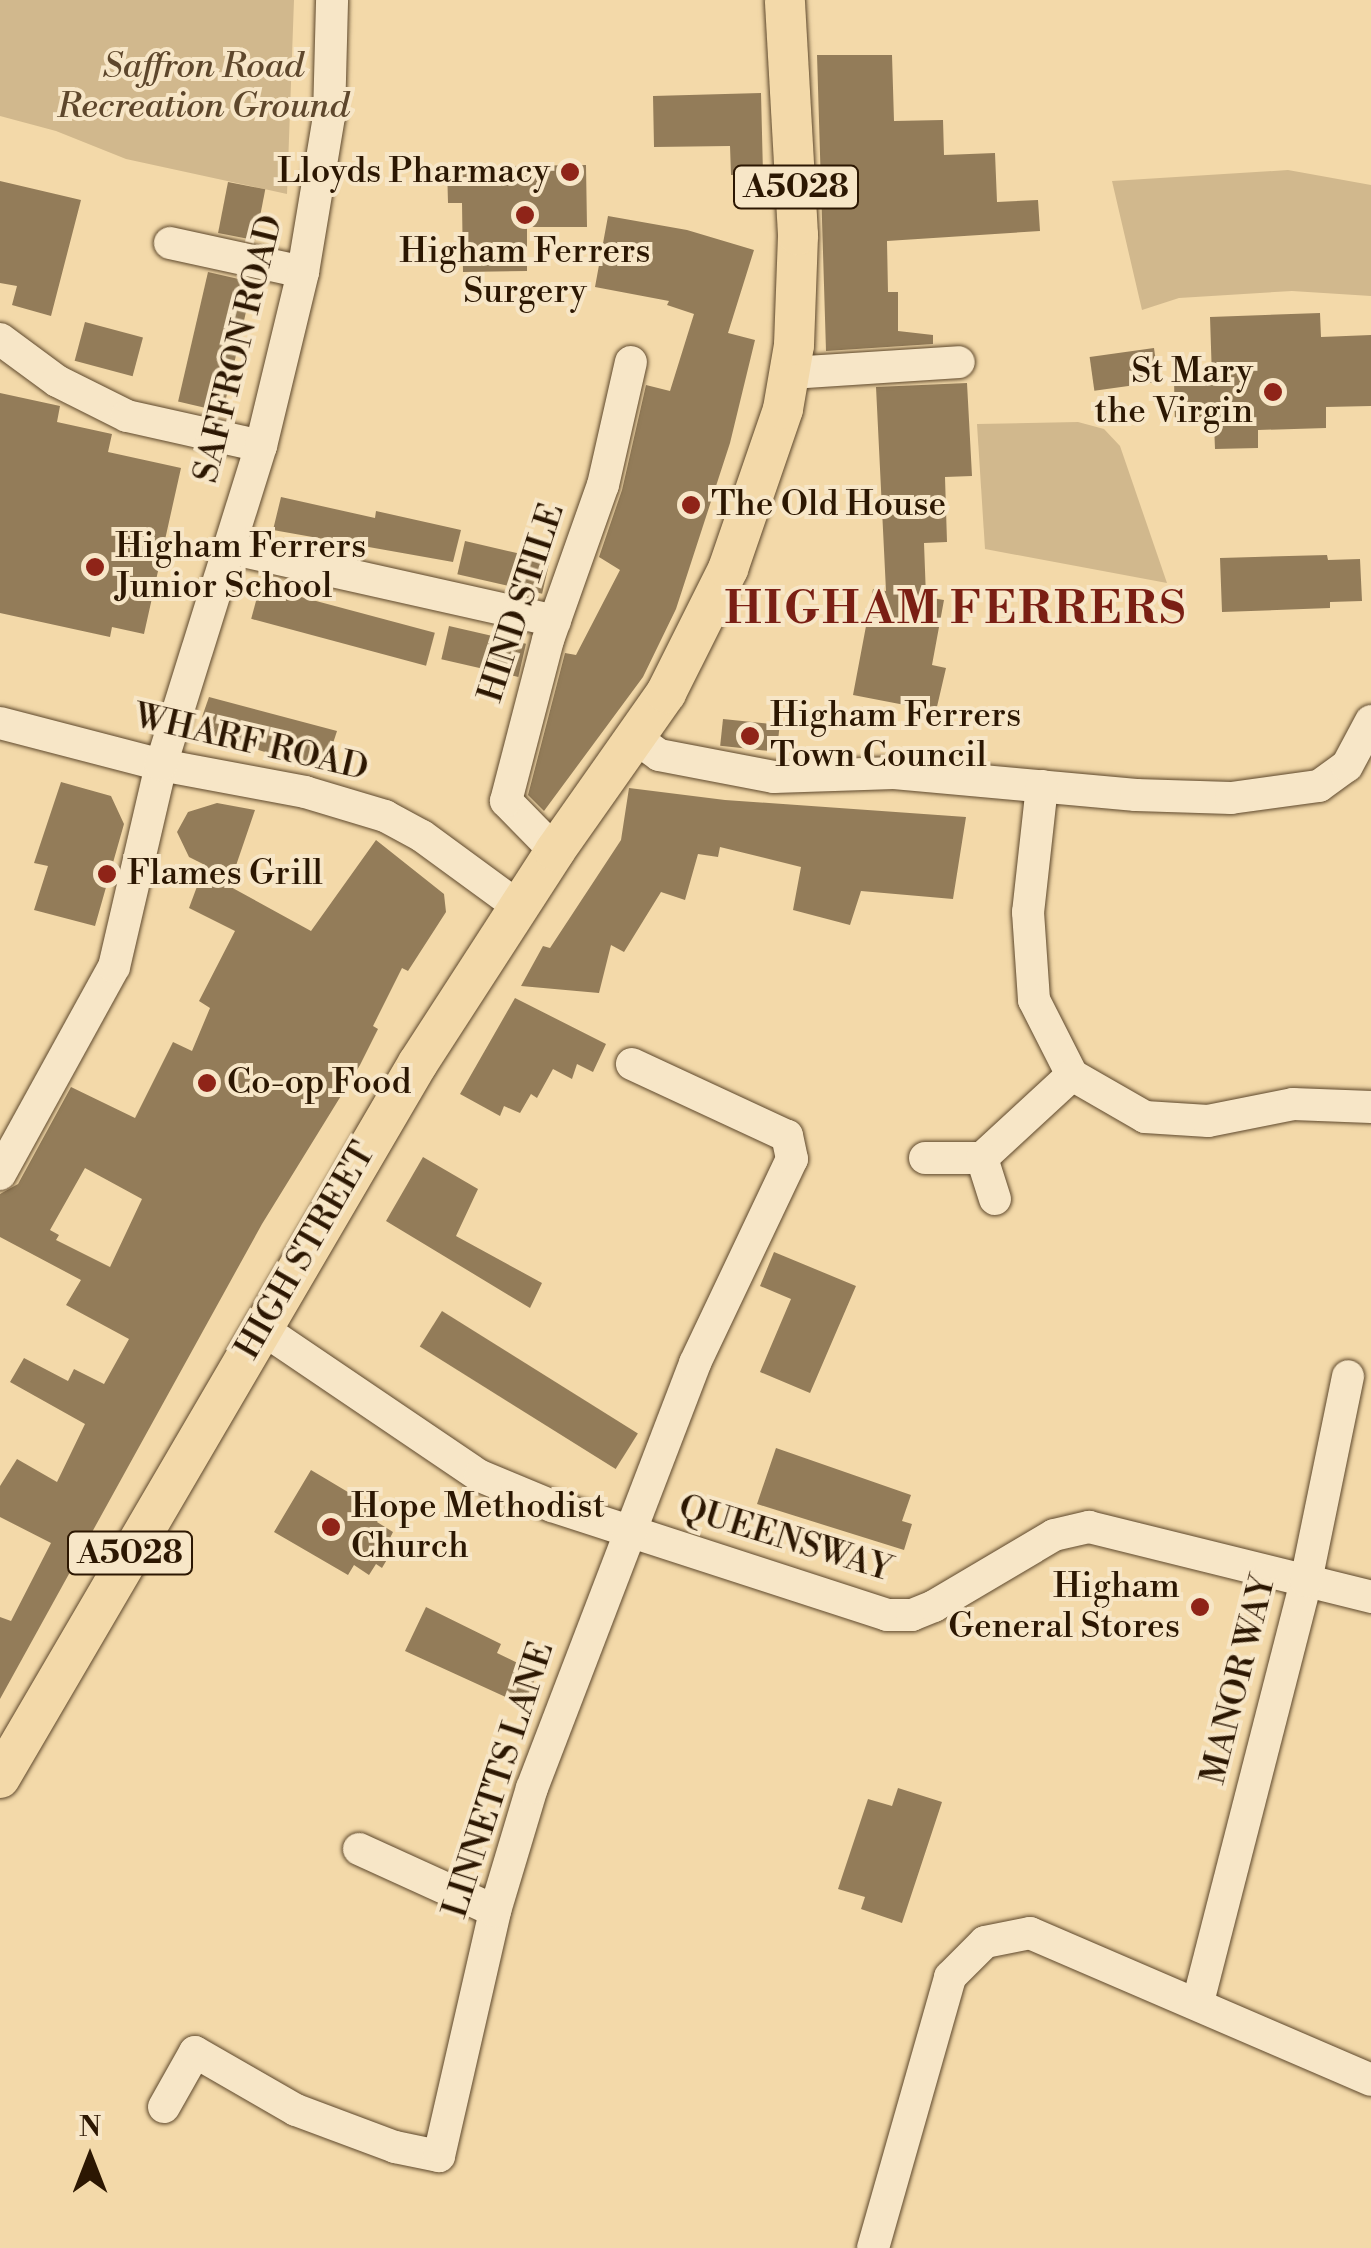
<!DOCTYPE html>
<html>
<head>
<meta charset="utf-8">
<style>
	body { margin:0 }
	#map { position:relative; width:1371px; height:2248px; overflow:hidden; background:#f3d9a9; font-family:"Libre Bodoni",serif }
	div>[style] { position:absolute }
	.green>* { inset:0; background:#d1b88d }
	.building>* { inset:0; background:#937c59; transform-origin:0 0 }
	.roads { filter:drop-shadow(0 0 2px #5e482c) drop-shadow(0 0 2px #5e482c) }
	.minor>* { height:32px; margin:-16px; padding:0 16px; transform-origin:16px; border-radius:16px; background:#f7e6c7 }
	.major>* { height:40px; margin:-20px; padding:0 20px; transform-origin:20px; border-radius:20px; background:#f3d9a9 }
	.dots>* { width:28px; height:28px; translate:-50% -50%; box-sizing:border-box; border:5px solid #f7e6c7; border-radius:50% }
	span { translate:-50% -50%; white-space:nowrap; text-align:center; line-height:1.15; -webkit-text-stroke:8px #f7e6c7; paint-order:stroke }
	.shield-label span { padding:2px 8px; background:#f7e6c7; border:2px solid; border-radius:8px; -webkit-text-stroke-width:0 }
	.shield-label { font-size:32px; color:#2c1702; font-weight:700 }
	.park-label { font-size:35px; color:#5e472c; font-style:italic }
	.poi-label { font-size:35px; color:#2c1702 }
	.right { translate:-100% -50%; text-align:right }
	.left { translate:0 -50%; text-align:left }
	.street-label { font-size:35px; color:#2c1702 }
	.district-label { font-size:45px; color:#7a1f14; font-weight:700; letter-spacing:2.5px }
	.north { position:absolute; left:40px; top:2108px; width:100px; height:100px; -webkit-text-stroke:8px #f7e6c7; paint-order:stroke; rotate:0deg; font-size:28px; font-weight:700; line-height:40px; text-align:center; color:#2c1702 }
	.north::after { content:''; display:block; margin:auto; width:35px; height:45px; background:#2c1702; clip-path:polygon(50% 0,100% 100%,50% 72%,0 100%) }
</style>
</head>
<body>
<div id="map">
	<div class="green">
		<i style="clip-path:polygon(0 0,294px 0,287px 194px,126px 159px,56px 131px,0 116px)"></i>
		<i style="clip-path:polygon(1288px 170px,1371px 185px,1371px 296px,1292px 291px,1179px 298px,1142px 310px,1112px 181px)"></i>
		<i style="clip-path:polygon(1078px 422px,1104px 429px,1120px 446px,1167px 583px,985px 549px,977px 424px)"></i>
	</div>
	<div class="building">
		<i style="clip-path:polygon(817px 55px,892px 55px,894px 121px,943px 120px,944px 155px,995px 153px,997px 202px,1038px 200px,1040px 231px,887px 241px,888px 292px,898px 292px,898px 331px,933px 335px,933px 344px,826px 351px)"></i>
		<i style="clip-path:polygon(761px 93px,763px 174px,731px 175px,730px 146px,654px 147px,653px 96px)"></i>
		<i style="clip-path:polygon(586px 165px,587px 227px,527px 227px,527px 271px,463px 272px,462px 203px,448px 203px,447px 167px)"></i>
		<i style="clip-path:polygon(0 181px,81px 200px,51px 316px,12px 305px,17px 286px,0 283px)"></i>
		<i style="left:228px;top:182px;width:38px;height:52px;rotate:11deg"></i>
		<i style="clip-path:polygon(608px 216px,687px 230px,754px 250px,728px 333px,755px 340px,730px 443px,676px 609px,643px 677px,544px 811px,528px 795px,565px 653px,576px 655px,620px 570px,599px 557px,622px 490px,646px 385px,670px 391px,694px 314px,667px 305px,669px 301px,595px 287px)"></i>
		<i style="left:208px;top:272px;width:46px;height:133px;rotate:13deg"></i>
		<i style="clip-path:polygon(1320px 313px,1321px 337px,1371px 335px,1371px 406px,1326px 407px,1326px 428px,1258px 430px,1258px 448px,1215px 449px,1214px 424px,1175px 425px,1174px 379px,1212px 378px,1210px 317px)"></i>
		<i style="left:85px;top:322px;width:60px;height:40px;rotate:15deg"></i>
		<i style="left:1154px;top:348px;width:34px;height:65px;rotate:82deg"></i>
		<i style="clip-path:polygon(967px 383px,972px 476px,945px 477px,947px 542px,924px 543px,926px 597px,944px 600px,932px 665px,946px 668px,936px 711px,853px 695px,873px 589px,886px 591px,876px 387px)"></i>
		<i style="clip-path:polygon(0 393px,60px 406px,57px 422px,112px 434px,108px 452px,181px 468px,144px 634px,112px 627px,110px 637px,0 613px)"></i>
		<i style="clip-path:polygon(281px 497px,375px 518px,376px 511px,461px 530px,453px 562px,273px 530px)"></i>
		<i style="left:465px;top:541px;width:87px;height:34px;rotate:13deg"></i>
		<i style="clip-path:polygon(1327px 555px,1328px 560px,1360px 559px,1362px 601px,1330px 602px,1330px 608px,1222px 612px,1220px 558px)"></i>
		<i style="left:260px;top:586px;width:181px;height:34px;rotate:15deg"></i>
		<i style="left:449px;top:626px;width:79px;height:34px;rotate:13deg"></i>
		<i style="clip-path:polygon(209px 697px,337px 731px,324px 771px,215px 736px,202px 717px)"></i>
		<i style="left:723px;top:719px;width:57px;height:27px;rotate:6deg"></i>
		<i style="clip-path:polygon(61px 782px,111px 796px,124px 824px,95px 926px,34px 910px,48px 866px,34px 863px)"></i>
		<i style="clip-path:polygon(629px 788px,725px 800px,966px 817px,953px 899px,861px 891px,850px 925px,793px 910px,801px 867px,720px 847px,718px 857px,698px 854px,685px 900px,661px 892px,624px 952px,611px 945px,599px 993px,521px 986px,543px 946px,550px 948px,621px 840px)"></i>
		<i style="clip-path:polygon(evenodd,217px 803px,255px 810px,229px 886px,311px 931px,376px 840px,444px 894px,446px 912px,408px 971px,402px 968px,373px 1026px,378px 1029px,360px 1065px,262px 1224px,0 1699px,0 1617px,11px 1621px,51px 1543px,0 1517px,0 1486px,17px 1459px,57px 1482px,85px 1424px,10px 1382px,24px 1358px,68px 1381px,74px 1369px,104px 1384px,129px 1339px,66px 1305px,81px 1280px,0 1237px,0 1194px,18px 1184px,71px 1087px,135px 1118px,173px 1042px,192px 1051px,210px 1008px,199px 1001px,235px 931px,189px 908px,205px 865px,189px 857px,177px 832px,188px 812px,217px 803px,85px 1168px,142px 1199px,110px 1267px,56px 1240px,59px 1235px,50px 1230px,85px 1168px)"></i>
		<i style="clip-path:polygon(515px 998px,606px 1044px,593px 1072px,577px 1064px,572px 1079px,553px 1069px,537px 1098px,531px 1094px,520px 1113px,504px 1106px,500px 1116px,460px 1094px)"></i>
		<i style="clip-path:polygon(423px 1157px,478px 1189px,456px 1236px,542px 1283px,530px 1308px,386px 1221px)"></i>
		<i style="clip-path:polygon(774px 1252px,856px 1286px,810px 1393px,760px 1372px,791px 1299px,760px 1286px)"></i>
		<i style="left:442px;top:1311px;width:231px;height:42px;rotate:32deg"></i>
		<i style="clip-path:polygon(776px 1448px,911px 1495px,902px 1521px,912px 1524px,904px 1550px,757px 1504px)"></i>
		<i style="clip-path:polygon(311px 1470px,383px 1513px,377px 1522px,393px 1532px,388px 1542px,395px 1546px,382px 1568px,376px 1564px,369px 1575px,354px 1565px,348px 1575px,274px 1532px)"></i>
		<i style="clip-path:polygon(426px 1607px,501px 1644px,497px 1653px,538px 1673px,523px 1705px,405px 1651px)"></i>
		<i style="clip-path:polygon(898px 1788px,942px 1802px,902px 1923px,861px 1909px,865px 1897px,838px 1889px,868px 1799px,892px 1806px)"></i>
	</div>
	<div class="roads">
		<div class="minor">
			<i style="left:170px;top:243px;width:136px;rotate:12.3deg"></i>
			<i style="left:0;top:339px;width:71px;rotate:36.4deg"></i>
			<i style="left:57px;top:381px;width:78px;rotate:26.6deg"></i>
			<i style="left:127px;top:416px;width:137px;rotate:12.6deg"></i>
			<i style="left:791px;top:373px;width:168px;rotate:-3.7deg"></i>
			<i style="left:229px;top:548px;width:334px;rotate:12.6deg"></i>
			<i style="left:0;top:723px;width:166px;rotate:14.6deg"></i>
			<i style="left:161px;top:765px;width:147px;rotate:10.6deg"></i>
			<i style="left:305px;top:792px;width:84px;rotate:16.7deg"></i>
			<i style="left:385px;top:816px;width:42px;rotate:28.4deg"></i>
			<i style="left:422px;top:836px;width:120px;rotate:36.2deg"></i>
			<i style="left:637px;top:739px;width:27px;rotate:36deg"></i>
			<i style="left:659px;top:755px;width:117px;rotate:10.8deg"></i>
			<i style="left:774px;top:777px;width:120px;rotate:-1.9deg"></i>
			<i style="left:894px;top:773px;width:243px;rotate:5.2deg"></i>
			<i style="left:1136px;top:795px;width:95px;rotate:1.8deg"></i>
			<i style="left:1231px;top:798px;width:89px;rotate:-7.8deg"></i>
			<i style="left:1319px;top:786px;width:34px;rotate:-36deg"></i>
			<i style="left:1347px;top:766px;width:51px;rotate:-61.9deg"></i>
			<i style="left:1042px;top:786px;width:127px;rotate:96.3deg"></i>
			<i style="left:1028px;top:912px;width:88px;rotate:86.1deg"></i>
			<i style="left:1034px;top:1000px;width:84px;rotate:63.1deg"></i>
			<i style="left:1072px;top:1075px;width:84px;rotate:29.9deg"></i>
			<i style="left:1145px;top:1117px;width:63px;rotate:3.6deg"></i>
			<i style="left:1208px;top:1121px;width:87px;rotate:-11.3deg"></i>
			<i style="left:1293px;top:1104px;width:78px;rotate:2.2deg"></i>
			<i style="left:555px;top:851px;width:70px;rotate:-134.4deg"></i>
			<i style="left:506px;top:801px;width:166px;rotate:-75.4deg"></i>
			<i style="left:548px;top:640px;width:164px;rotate:-70.5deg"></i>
			<i style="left:603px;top:485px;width:126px;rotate:-77.2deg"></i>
			<i style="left:925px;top:1158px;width:57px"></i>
			<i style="left:982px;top:1158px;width:122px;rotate:-42.7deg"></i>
			<i style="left:982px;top:1158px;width:43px;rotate:72.4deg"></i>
			<i style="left:0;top:1174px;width:236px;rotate:-61.2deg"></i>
			<i style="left:114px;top:967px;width:207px;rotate:-76.9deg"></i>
			<i style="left:161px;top:765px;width:334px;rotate:-72.6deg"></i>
			<i style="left:261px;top:446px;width:179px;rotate:-76.4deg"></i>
			<i style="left:303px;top:272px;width:157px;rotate:-80.5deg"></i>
			<i style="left:329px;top:117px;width:117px;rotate:-88.5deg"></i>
			<i style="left:261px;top:1328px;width:264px;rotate:34.1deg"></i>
			<i style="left:480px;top:1476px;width:78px;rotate:22.6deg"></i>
			<i style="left:552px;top:1506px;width:352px;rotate:18deg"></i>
			<i style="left:887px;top:1615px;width:25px"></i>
			<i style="left:912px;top:1615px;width:24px;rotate:-22deg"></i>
			<i style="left:934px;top:1606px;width:139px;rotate:-30.6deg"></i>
			<i style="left:1054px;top:1535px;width:36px;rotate:-13deg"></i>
			<i style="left:1089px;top:1527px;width:291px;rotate:13.9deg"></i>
			<i style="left:359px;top:1849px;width:149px;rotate:24.5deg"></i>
			<i style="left:1198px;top:2002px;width:435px;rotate:-75.6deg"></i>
			<i style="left:1306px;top:1581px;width:209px;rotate:-78.4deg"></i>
			<i style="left:164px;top:2107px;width:63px;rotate:-60.6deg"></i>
			<i style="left:195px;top:2052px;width:116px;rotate:29.9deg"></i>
			<i style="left:296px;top:2110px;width:106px;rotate:20.5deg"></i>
			<i style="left:395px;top:2147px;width:45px;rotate:11.6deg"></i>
			<i style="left:439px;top:2156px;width:251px;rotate:-77.1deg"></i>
			<i style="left:495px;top:1911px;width:128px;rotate:-73.3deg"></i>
			<i style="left:532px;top:1788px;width:455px;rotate:-69deg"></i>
			<i style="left:695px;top:1363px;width:226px;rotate:-64.6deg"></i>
			<i style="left:792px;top:1159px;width:24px;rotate:-102deg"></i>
			<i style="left:787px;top:1136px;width:171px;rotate:-155.1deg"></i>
			<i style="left:873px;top:2248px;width:282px;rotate:-74.1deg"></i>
			<i style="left:950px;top:1977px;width:49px;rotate:-45deg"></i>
			<i style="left:985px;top:1942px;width:46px;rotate:-11.3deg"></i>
			<i style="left:1030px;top:1933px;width:371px;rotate:23.3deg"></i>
		</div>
		<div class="major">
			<i style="left:0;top:1778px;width:828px;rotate:-59.69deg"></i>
			<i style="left:418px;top:1063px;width:252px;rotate:-57.1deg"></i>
			<i style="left:555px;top:851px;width:193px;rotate:-54.9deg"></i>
			<i style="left:666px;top:693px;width:139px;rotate:-63.4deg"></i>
			<i style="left:728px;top:569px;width:169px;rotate:-71deg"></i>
			<i style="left:783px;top:409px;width:65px;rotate:-80.2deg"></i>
			<i style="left:794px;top:345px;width:110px;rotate:-87.9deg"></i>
			<i style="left:798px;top:235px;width:235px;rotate:-93.2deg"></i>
		</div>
	</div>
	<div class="dots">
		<i style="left:570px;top:172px;background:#8f2418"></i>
		<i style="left:525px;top:215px;background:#8f2418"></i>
		<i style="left:1273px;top:392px;background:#8f2418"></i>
		<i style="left:691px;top:505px;background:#8f2418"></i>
		<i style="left:95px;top:567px;background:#8f2418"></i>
		<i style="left:750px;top:736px;background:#8f2418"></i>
		<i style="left:107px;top:874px;background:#8f2418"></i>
		<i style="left:207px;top:1083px;background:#8f2418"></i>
		<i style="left:331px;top:1527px;background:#8f2418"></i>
		<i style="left:1200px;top:1607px;background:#8f2418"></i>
	</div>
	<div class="shield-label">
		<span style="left:796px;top:187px">A5028</span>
		<span style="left:130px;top:1553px">A5028</span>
	</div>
	<div class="park-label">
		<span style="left:203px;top:87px">Saffron Road<br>Recreation Ground</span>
	</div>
	<div class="poi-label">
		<span class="right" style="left:550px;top:172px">Lloyds Pharmacy</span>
		<span style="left:525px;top:272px">Higham Ferrers<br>Surgery</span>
		<span class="right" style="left:1253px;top:392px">St Mary<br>the Virgin</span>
		<span class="left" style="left:711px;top:505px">The Old House</span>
		<span class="left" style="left:115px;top:567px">Higham Ferrers<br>Junior School</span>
		<span class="left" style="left:770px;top:736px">Higham Ferrers<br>Town Council</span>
		<span class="left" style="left:127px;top:874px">Flames Grill</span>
		<span class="left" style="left:227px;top:1083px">Co-op Food</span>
		<span class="left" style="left:351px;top:1527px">Hope Methodist<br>Church</span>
		<span class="right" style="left:1180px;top:1607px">Higham<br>General Stores</span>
	</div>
	<div class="street-label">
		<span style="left:239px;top:349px;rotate:-76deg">SAFFRON ROAD</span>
		<span style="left:522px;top:603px;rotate:-72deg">HIND STILE</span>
		<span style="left:251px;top:743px;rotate:13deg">WHARF ROAD</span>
		<span style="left:306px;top:1251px;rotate:-60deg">HIGH STREET</span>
		<span style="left:785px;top:1539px;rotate:17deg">QUEENSWAY</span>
		<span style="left:1239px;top:1680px;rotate:-76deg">MANOR WAY</span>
		<span style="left:499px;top:1780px;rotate:-72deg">LINNETTS LANE</span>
	</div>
	<div class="district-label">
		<span style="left:956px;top:610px">HIGHAM FERRERS</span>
	</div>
	<div class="north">N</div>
</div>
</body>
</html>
